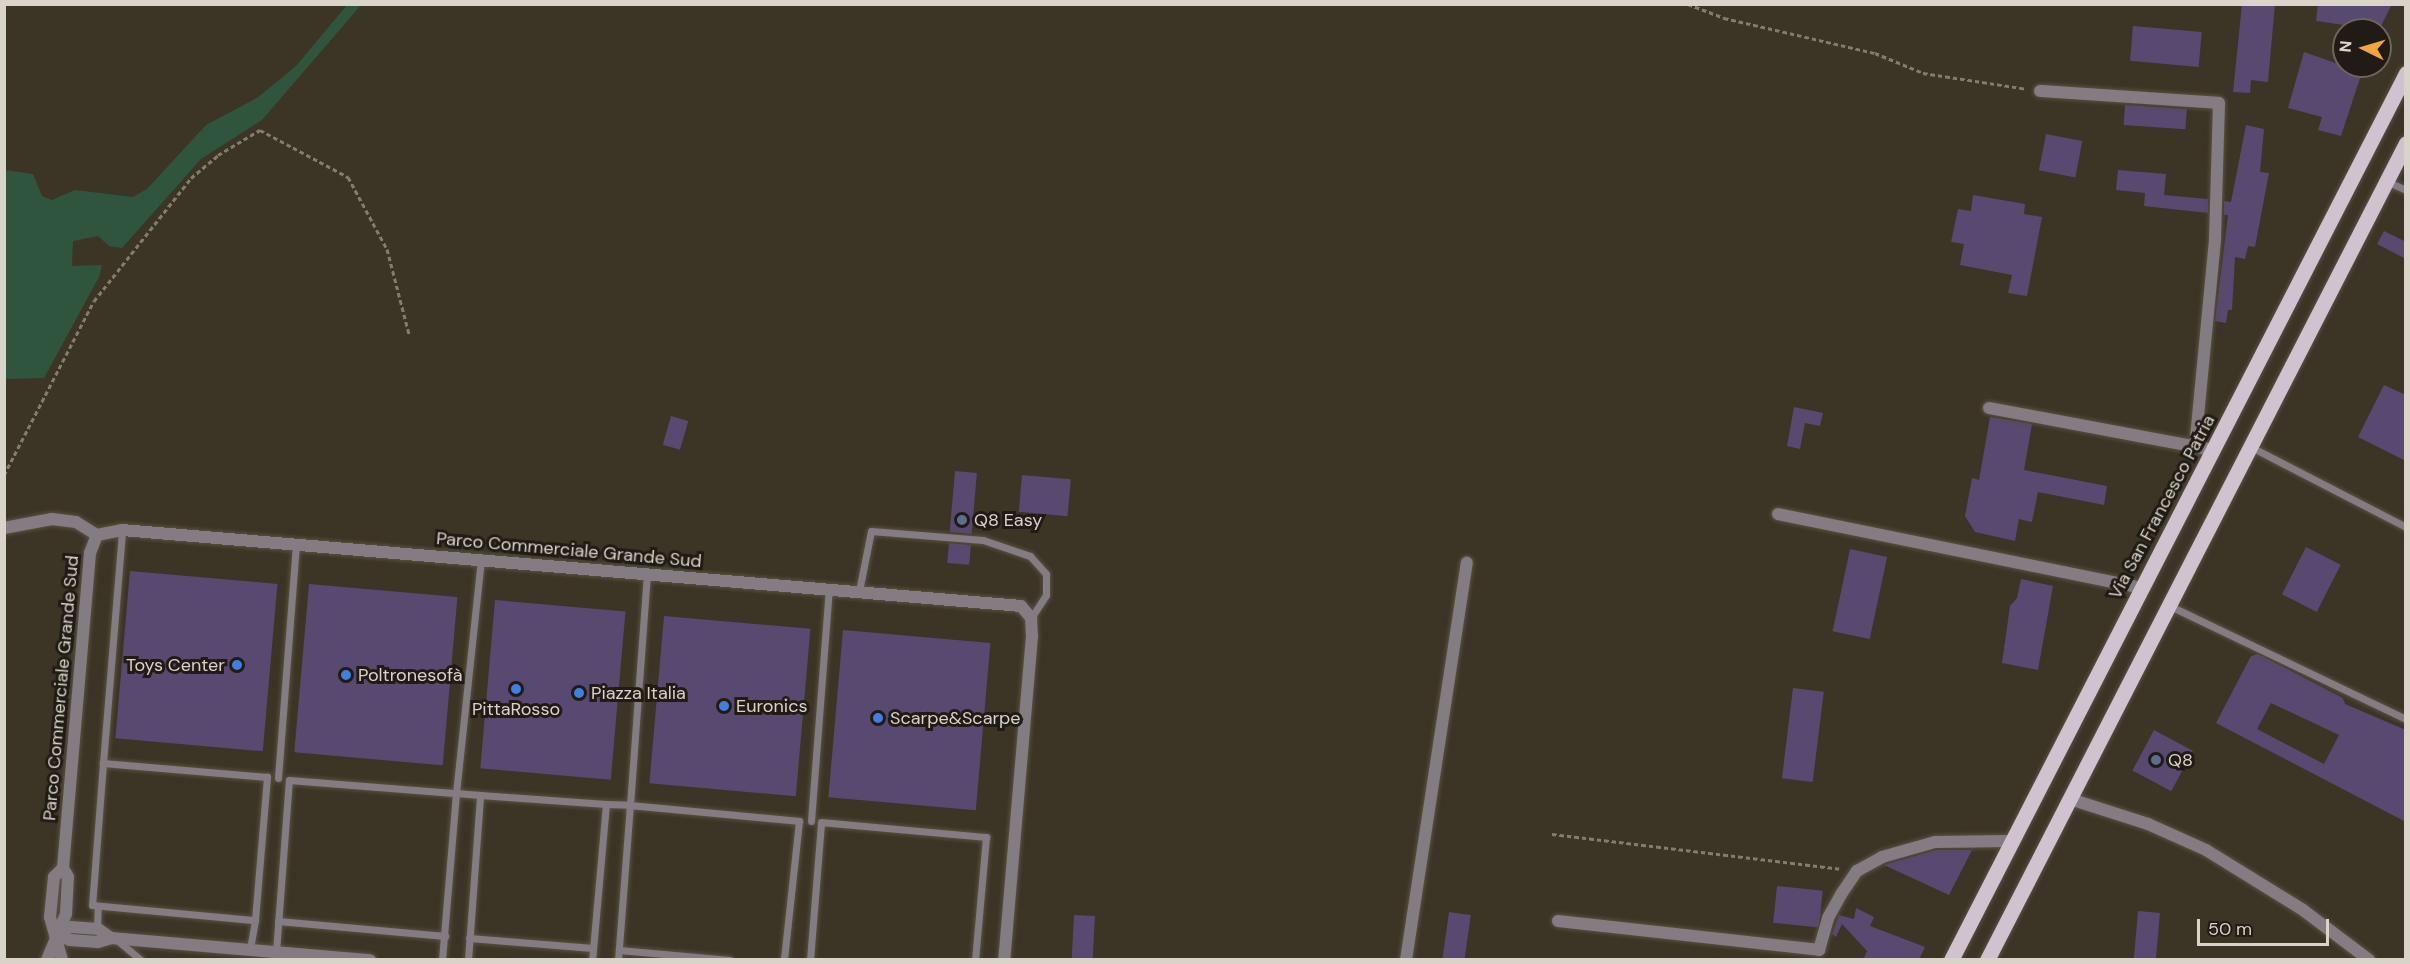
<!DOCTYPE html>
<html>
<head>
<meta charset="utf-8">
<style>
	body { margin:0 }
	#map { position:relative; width:2410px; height:964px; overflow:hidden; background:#3c3424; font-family:"DM Sans",sans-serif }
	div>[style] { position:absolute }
	.green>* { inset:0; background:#30553f }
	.building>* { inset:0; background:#584970; transform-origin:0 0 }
	.path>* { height:3px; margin-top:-1.5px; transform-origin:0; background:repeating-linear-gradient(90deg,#837d70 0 4.5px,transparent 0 7.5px) }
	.roads { filter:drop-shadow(0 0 2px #585142) drop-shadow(0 0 2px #585142) }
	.service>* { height:7px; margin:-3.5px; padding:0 3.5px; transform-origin:3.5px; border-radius:3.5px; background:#837c83 }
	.minor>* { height:12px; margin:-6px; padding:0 6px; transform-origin:6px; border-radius:6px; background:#837c83 }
	.primary>* { height:15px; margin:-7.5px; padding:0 7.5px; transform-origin:7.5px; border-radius:7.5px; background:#d1c2d0 }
	.dots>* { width:16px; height:16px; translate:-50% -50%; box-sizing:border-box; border:3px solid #201c15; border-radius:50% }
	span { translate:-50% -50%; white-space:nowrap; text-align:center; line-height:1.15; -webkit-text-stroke:6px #201c15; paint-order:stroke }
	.street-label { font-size:18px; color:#d8d4ca }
	.poi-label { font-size:18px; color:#d8d4ca }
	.left { translate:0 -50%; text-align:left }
	.right { translate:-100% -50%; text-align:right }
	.frame { position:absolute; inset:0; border:6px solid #d8d4ca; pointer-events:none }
	.north { position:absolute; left:2332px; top:18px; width:60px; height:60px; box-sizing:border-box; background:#201c15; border:2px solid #6a665d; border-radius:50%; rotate:275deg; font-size:16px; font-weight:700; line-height:24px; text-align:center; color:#d8d4ca }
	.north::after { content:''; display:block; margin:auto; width:21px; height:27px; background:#f2a541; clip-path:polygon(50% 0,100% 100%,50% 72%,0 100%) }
	.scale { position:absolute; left:2197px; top:919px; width:132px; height:27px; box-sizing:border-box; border:3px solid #d8d4ca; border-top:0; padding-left:8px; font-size:18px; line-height:21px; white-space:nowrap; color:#d8d4ca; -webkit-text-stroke:4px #201c15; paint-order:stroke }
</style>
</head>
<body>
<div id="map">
	<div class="green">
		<i style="clip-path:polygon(347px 5px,361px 5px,262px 120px,201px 159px,122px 248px,109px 246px,98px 236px,73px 241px,72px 266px,102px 265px,99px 277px,44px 378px,5px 379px,5px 170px,33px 174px,42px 196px,52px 200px,75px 190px,133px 197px,147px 189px,206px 125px,257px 98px,296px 66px)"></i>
	</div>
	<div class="building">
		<i style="clip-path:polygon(2242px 4px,2275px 4px,2268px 82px,2251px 80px,2250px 93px,2233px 92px)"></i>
		<i style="clip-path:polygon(2318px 4px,2392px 4px,2379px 30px,2316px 21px)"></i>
		<i style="left:2133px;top:26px;width:69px;height:35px;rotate:5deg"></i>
		<i style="clip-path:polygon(2304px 52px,2344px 66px,2364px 66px,2341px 136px,2318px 130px,2322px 117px,2288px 108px)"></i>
		<i style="left:2125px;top:105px;width:62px;height:20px;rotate:4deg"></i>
		<i style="clip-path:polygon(2246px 125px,2264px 129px,2260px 172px,2269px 173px,2255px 247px,2248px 246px,2245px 259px,2235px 257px,2232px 310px,2228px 310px,2226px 323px,2215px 321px,2228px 215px,2224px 215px,2224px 201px,2231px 202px)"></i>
		<i style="left:2046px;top:134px;width:37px;height:37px;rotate:11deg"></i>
		<i style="clip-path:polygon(2118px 170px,2166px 174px,2164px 195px,2208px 199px,2208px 213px,2144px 206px,2145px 193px,2116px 190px)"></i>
		<i style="clip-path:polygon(1973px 195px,2025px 204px,2024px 214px,2042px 217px,2027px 296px,2008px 293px,2012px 275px,1960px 265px,1964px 244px,1951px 242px,1958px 209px,1971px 211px)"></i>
		<i style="clip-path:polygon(2384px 231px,2406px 242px,2406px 259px,2377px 244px)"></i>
		<i style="clip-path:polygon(2384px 385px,2406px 395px,2406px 461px,2358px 437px)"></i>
		<i style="clip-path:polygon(1794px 407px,1823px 413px,1820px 426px,1805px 423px,1800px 449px,1787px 446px)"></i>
		<i style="left:671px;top:416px;width:18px;height:30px;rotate:16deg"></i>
		<i style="clip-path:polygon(1990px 417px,2032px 424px,2024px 470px,2107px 486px,2104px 505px,2038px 492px,2032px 522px,2019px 519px,2015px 541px,1975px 532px,1965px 516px,1972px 478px,1979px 480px)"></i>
		<i style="left:955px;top:471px;width:22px;height:61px;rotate:5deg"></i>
		<i style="left:1022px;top:475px;width:49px;height:37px;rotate:5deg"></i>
		<i style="left:949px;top:543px;width:22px;height:20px;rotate:5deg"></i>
		<i style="left:2306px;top:547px;width:39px;height:53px;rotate:27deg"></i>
		<i style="left:1850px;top:549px;width:38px;height:84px;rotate:12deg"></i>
		<i style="left:130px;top:571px;width:148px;height:168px;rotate:5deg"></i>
		<i style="clip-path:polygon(2021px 579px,2053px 586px,2038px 670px,2002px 663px,2010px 606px,2017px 598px)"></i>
		<i style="left:309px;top:584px;width:149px;height:169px;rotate:5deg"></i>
		<i style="left:495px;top:600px;width:131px;height:169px;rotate:5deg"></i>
		<i style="left:664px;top:616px;width:147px;height:168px;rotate:5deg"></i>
		<i style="left:843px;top:630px;width:148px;height:168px;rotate:5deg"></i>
		<i style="clip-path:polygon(evenodd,2258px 654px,2343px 698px,2345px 704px,2406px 730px,2406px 822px,2216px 723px,2251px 656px,2258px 654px,2271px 703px,2339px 735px,2324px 764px,2257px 729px,2271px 703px)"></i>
		<i style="left:1793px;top:688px;width:31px;height:91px;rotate:7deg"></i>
		<i style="left:2154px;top:730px;width:44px;height:46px;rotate:28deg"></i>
		<i style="clip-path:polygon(1936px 850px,1972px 850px,1949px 895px,1884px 865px)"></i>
		<i style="left:1777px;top:886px;width:46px;height:37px;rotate:6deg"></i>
		<i style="clip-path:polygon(1856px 908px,1874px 917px,1870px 926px,1925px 947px,1919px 960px,1863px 960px,1867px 951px,1842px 924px,1836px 937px,1832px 934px,1839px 915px,1854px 919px)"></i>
		<i style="left:2138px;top:911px;width:22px;height:49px;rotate:5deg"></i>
		<i style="left:1449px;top:912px;width:22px;height:48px;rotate:8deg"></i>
		<i style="left:1074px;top:915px;width:21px;height:45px;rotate:3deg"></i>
	</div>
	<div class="path">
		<i style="left:1688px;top:4px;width:39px;rotate:21deg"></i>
		<i style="left:1724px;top:18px;width:155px;rotate:13.1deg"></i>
		<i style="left:1875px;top:53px;width:52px;rotate:22.6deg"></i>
		<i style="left:1923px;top:73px;width:105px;rotate:8.7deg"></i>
		<i style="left:4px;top:475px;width:196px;rotate:-62.7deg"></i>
		<i style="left:94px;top:301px;width:157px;rotate:-51.7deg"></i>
		<i style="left:191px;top:178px;width:35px;rotate:-40deg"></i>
		<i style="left:218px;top:155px;width:49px;rotate:-30.8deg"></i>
		<i style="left:260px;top:130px;width:100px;rotate:28.1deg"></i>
		<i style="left:348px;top:177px;width:82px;rotate:61.6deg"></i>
		<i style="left:387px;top:249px;width:88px;rotate:75.5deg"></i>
		<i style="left:1552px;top:834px;width:290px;rotate:6.9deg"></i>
	</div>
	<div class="roads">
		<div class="service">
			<i style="left:2386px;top:181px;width:22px;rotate:24deg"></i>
			<i style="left:2251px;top:447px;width:174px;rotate:27.3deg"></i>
			<i style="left:859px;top:591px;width:61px;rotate:-78.7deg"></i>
			<i style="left:871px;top:531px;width:112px;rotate:4.6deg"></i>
			<i style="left:983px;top:540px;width:50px;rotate:18.8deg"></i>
			<i style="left:1030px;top:556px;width:24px;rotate:48deg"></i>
			<i style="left:1046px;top:574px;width:21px;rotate:90deg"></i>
			<i style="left:1046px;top:595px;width:27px;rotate:123deg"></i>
			<i style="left:2168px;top:605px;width:264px;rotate:25.6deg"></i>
			<i style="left:103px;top:763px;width:234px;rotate:-85.3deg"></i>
			<i style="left:278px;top:778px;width:235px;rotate:-85.6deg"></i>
			<i style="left:480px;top:795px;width:24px;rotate:-175deg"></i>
			<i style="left:456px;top:793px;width:234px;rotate:-83.9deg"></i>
			<i style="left:606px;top:804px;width:24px;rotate:2deg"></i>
			<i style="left:630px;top:805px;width:232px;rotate:-85.8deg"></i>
			<i style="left:811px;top:821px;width:233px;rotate:-85.6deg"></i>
			<i style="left:278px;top:921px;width:168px;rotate:5.1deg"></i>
			<i style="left:97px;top:929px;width:23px;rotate:-88deg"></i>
			<i style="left:469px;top:938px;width:124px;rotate:4.6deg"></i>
			<i style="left:117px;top:940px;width:31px;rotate:40deg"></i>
			<i style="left:250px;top:949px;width:29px;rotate:-80deg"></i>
			<i style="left:255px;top:920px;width:144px;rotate:-85.2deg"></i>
			<i style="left:267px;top:777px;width:165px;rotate:-175.1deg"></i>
			<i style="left:103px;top:763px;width:142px;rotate:94.4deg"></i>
			<i style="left:92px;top:905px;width:164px;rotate:5.3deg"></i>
			<i style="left:619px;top:950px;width:111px;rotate:5.1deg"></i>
			<i style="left:276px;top:952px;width:172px;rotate:-85.7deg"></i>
			<i style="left:289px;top:780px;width:168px;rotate:4.5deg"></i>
			<i style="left:456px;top:793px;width:168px;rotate:94.8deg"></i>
			<i style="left:468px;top:960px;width:165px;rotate:-85.8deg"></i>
			<i style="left:480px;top:795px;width:126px;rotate:4.1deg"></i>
			<i style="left:606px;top:804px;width:157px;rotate:95.1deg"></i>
			<i style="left:618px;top:960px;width:155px;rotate:-85.6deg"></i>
			<i style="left:630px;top:805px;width:170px;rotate:5.4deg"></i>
			<i style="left:799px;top:821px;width:140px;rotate:96.2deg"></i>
			<i style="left:810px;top:960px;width:138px;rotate:-85.4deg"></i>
			<i style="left:821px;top:822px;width:166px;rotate:5.2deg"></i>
			<i style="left:986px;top:837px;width:123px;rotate:95.1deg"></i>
		</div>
		<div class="minor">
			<i style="left:2040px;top:91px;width:179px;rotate:3.8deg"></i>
			<i style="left:2219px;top:103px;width:137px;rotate:91.7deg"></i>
			<i style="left:2215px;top:240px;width:208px;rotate:95.5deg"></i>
			<i style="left:1989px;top:408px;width:229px;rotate:10.6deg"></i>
			<i style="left:1778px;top:514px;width:370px;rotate:11.5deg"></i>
			<i style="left:4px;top:528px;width:49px;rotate:-10.6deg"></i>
			<i style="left:52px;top:519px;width:24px;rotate:7deg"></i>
			<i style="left:76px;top:522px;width:25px;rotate:32deg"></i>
			<i style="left:2070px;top:799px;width:82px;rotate:17.8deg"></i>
			<i style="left:2148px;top:824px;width:64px;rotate:24.1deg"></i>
			<i style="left:2206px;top:850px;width:114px;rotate:31.7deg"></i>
			<i style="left:2303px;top:910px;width:83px;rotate:37.1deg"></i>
			<i style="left:1558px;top:921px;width:263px;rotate:6.3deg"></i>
			<i style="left:1819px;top:950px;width:33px;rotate:-74deg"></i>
			<i style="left:1828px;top:918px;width:29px;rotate:-61deg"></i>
			<i style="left:1842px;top:893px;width:27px;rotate:-56deg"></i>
			<i style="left:1857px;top:871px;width:29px;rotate:-29deg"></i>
			<i style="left:1882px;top:857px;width:55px;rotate:-15.8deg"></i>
			<i style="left:1935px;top:842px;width:75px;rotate:-0.8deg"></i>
			<i style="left:55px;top:934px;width:16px;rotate:22deg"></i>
			<i style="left:70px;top:940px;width:28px;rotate:4deg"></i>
			<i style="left:98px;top:942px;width:14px;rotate:-17deg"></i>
			<i style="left:111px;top:938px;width:260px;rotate:4.9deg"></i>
			<i style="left:55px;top:934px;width:17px;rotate:-24deg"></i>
			<i style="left:71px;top:927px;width:27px;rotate:4deg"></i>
			<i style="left:98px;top:929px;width:16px;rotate:35deg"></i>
			<i style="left:47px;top:960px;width:50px;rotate:-67.6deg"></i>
			<i style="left:66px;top:914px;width:37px;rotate:-87deg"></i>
			<i style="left:68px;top:877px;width:10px;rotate:-119deg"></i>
			<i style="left:63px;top:868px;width:316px;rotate:-85.1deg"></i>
			<i style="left:90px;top:553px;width:19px;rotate:-69deg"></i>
			<i style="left:97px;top:535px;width:25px;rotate:-11deg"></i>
			<i style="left:122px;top:530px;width:902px;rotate:4.83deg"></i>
			<i style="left:1021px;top:606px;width:16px;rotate:50deg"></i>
			<i style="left:1031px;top:618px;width:18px;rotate:87deg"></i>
			<i style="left:1032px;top:636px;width:325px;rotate:94.9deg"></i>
			<i style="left:62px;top:960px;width:45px;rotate:-105.6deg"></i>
			<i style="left:50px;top:917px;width:40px;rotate:-84.3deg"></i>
			<i style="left:54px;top:877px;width:13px;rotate:-45deg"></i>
			<i style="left:1406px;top:960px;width:402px;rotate:-81.3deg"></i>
		</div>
		<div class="primary">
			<i style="left:1951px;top:960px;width:997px;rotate:-62.84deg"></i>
			<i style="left:1987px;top:960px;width:918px;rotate:-62.85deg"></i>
		</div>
	</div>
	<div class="dots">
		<i style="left:962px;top:520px;background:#5c6f8a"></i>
		<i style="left:237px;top:665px;background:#3f7fe0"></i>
		<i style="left:346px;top:675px;background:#3f7fe0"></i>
		<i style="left:516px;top:689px;background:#3f7fe0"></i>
		<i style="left:579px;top:693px;background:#3f7fe0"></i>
		<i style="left:724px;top:706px;background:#3f7fe0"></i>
		<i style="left:878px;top:718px;background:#3f7fe0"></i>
		<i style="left:2156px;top:760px;background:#5c6f8a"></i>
	</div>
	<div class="street-label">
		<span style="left:2162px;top:507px;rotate:-62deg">Via San Francesco Patria</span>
		<span style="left:569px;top:550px;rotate:5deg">Parco Commerciale Grande Sud</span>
		<span style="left:61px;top:688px;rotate:-85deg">Parco Commerciale Grande Sud</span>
	</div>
	<div class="poi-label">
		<span class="left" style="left:974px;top:520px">Q8 Easy</span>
		<span class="right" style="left:225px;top:665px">Toys Center</span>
		<span class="left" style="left:358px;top:675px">Poltronesofà</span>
		<span class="left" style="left:591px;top:693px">Piazza Italia</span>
		<span class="left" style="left:736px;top:706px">Euronics</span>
		<span style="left:516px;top:709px">PittaRosso</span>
		<span class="left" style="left:890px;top:718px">Scarpe&amp;Scarpe</span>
		<span class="left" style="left:2168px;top:760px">Q8</span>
	</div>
	<div class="frame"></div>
	<div class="north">N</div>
	<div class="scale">50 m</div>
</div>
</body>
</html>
